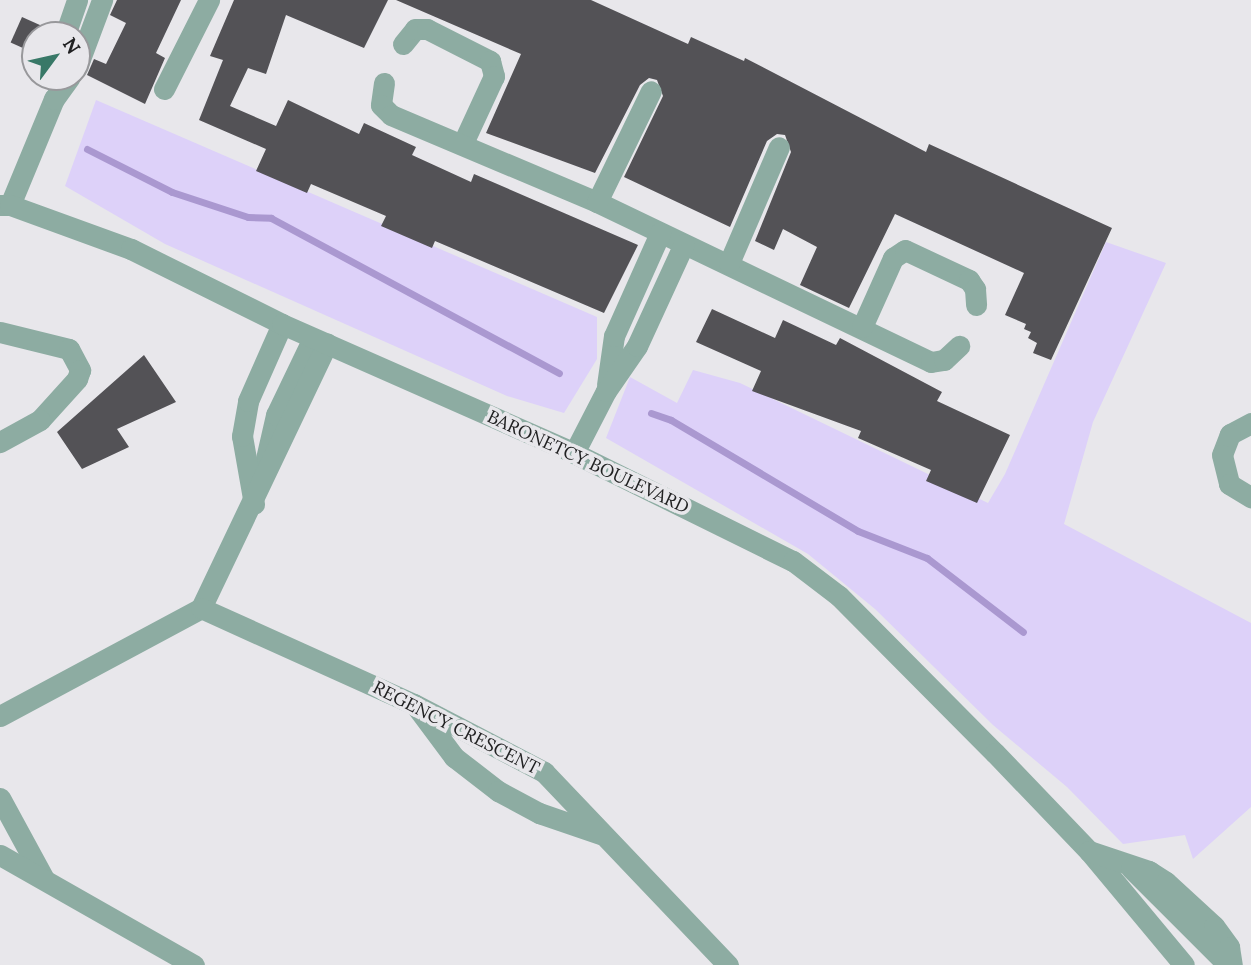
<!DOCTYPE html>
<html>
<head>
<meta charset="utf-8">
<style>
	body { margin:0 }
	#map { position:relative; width:1251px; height:965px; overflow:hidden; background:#e8e7eb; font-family:Lora,serif }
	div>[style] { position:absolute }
	.green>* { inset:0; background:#ddd1f9 }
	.stream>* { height:7px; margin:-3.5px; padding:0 3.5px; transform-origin:3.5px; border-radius:3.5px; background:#aa98d0 }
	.building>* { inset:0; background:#535256; transform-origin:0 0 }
	.minor>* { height:21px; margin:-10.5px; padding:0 10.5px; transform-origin:10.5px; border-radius:10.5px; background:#8daca2 }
	.tertiary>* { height:21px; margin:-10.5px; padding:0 10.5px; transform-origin:10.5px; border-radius:10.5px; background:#8daca2 }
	span { translate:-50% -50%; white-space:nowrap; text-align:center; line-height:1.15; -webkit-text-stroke:7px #e8e7eb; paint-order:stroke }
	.street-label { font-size:18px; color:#212122 }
	.north { position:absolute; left:21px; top:21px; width:70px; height:70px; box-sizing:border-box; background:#e8e7eb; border:2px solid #98989b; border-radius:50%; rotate:57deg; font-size:19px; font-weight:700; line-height:28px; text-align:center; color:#212122 }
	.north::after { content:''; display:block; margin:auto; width:24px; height:32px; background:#387867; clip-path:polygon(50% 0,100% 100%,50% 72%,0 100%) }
</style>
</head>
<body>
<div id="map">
	<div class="green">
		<i style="clip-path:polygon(96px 100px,597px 317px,597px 359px,564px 413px,507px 396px,165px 244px,65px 186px)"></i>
		<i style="clip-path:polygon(1106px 242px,1166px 263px,1093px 422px,1064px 524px,1251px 623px,1251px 807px,1193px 859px,1185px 835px,1123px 844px,1067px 787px,993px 725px,875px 609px,808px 554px,606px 438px,630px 377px,677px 403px,693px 370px,740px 383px,988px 503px,1005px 474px)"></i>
	</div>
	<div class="stream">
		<i style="left:87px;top:149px;width:95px;rotate:26.8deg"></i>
		<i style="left:172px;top:192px;width:80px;rotate:18.2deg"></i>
		<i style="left:248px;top:217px;width:23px;rotate:2deg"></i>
		<i style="left:271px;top:218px;width:327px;rotate:28.3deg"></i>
		<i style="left:651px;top:413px;width:21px;rotate:19deg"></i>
		<i style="left:671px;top:420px;width:217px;rotate:30.7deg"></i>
		<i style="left:858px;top:531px;width:74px;rotate:21.4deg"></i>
		<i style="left:927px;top:558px;width:121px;rotate:37.6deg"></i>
	</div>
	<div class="building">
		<i style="clip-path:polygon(117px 0,181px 0,156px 53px,165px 58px,145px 104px,87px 75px,94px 59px,106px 64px,126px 23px,110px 15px)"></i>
		<i style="clip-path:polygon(234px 0,388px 0,364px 48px,286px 15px,266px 74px,248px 68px,230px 106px,276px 126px,288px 100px,359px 134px,364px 123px,416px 147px,412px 155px,471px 182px,474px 174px,638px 245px,604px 313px,435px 241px,432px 248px,381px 226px,386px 216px,311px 184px,307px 193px,256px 171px,266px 149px,199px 120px,223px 60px,210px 56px)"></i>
		<i style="clip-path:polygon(396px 0,591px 0,688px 44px,691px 37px,744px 61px,745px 58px,926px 152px,929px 144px,1112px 228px,1051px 360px,1033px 353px,1037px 343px,1028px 338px,1031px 332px,1024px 329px,1026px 324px,1005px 315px,1024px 273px,895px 214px,849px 308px,800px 285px,817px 247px,783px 229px,774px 250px,755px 241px,791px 152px,785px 135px,777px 134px,767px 141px,730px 227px,624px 177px,663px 96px,657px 80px,649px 78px,640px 85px,595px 173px,486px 133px,521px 54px)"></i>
		<i style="left:22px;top:17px;width:22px;height:28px;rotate:24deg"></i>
		<i style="clip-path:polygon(712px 309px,775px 338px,783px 320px,836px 345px,840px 338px,942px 392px,937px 401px,1010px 435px,977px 503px,926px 481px,931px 470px,858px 438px,861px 431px,752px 391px,761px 371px,696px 342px)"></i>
		<i style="clip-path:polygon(144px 355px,176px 402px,117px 429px,129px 447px,82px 469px,57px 432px)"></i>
	</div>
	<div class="minor">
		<i style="left:65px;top:35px;width:37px;rotate:-71deg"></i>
		<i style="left:403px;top:44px;width:19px;rotate:-51deg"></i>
		<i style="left:415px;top:29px;width:12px"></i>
		<i style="left:427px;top:29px;width:71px;rotate:26.9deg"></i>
		<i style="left:490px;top:61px;width:16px;rotate:75deg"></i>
		<i style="left:494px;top:76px;width:74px;rotate:114.8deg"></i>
		<i style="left:77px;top:67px;width:72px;rotate:-69.5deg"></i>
		<i style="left:384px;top:83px;width:22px;rotate:98deg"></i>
		<i style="left:381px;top:105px;width:14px;rotate:45deg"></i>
		<i style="left:391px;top:115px;width:224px;rotate:22.9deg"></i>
		<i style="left:597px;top:202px;width:370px;rotate:25.6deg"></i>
		<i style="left:931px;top:362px;width:13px;rotate:-9deg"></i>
		<i style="left:944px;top:360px;width:21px;rotate:-43deg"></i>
		<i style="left:164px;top:89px;width:100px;rotate:-63.2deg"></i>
		<i style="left:597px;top:202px;width:123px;rotate:-64.1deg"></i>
		<i style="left:10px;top:205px;width:115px;rotate:-67.5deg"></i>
		<i style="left:54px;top:99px;width:27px;rotate:-54deg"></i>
		<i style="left:729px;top:263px;width:126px;rotate:-66.7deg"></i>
		<i style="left:862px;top:327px;width:76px;rotate:-65.8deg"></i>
		<i style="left:893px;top:258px;width:14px;rotate:-34deg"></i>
		<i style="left:905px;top:250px;width:71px;rotate:25.1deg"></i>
		<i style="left:969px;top:280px;width:11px;rotate:56deg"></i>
		<i style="left:975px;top:289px;width:16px;rotate:86deg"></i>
		<i style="left:0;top:332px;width:71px;rotate:13.8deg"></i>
		<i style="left:69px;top:349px;width:24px;rotate:62deg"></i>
		<i style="left:80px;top:370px;width:9px;rotate:108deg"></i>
		<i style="left:77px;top:379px;width:55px;rotate:132.1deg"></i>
		<i style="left:40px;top:420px;width:46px;rotate:151.2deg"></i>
		<i style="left:607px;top:385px;width:49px;rotate:-81.9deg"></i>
		<i style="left:614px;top:336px;width:113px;rotate:-65.9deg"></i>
		<i style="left:1251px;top:423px;width:24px;rotate:152deg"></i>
		<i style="left:1230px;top:434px;width:22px;rotate:111deg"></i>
		<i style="left:1222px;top:455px;width:30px;rotate:76deg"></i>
		<i style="left:1229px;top:484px;width:26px;rotate:31deg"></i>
		<i style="left:574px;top:453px;width:70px;rotate:-62.7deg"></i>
		<i style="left:606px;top:391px;width:55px;rotate:-55.4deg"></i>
		<i style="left:637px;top:346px;width:112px;rotate:-65.3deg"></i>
		<i style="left:265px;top:463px;width:49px;rotate:-77.1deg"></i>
		<i style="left:276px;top:415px;width:85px;rotate:-64.3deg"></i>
		<i style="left:254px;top:504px;width:69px;rotate:-100deg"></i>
		<i style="left:242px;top:436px;width:36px;rotate:-80deg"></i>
		<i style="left:248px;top:401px;width:84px;rotate:-66.2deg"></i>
		<i style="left:201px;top:608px;width:293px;rotate:-64.5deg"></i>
		<i style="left:416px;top:706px;width:64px;rotate:53.3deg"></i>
		<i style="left:454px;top:757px;width:56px;rotate:37.7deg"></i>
		<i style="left:498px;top:791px;width:47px;rotate:28.2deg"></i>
		<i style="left:539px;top:813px;width:65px;rotate:19deg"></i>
		<i style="left:0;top:716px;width:228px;rotate:-28.2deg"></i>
		<i style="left:201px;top:608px;width:234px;rotate:24.3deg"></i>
		<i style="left:414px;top:704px;width:147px;rotate:27.6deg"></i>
		<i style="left:544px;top:772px;width:267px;rotate:46.4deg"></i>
		<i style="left:0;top:798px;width:92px;rotate:61.5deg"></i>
		<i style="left:0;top:855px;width:223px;rotate:29.6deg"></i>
	</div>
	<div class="tertiary">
		<i style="left:0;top:205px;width:10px"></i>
		<i style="left:10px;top:205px;width:129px;rotate:20deg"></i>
		<i style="left:131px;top:249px;width:169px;rotate:26.4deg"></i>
		<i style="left:282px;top:324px;width:319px;rotate:23.8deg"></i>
		<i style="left:574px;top:453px;width:244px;rotate:26.3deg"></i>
		<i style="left:793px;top:561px;width:58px;rotate:37.3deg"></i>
		<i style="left:839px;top:596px;width:221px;rotate:45.2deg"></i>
		<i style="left:995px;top:753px;width:136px;rotate:46.2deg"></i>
		<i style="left:1089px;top:851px;width:148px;rotate:50.2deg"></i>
		<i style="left:1089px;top:851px;width:63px;rotate:18.4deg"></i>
		<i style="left:1149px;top:871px;width:20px;rotate:33deg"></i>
		<i style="left:1166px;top:882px;width:65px;rotate:42.5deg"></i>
		<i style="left:1214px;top:926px;width:26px;rotate:54deg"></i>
		<i style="left:1229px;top:947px;width:18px;rotate:81deg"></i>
		<i style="left:1131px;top:868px;width:137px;rotate:45deg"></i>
	</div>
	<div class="street-label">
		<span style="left:588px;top:462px;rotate:25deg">BARONETCY BOULEVARD</span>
		<span style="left:456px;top:728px;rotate:27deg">REGENCY CRESCENT</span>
	</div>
	<div class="north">N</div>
</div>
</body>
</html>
